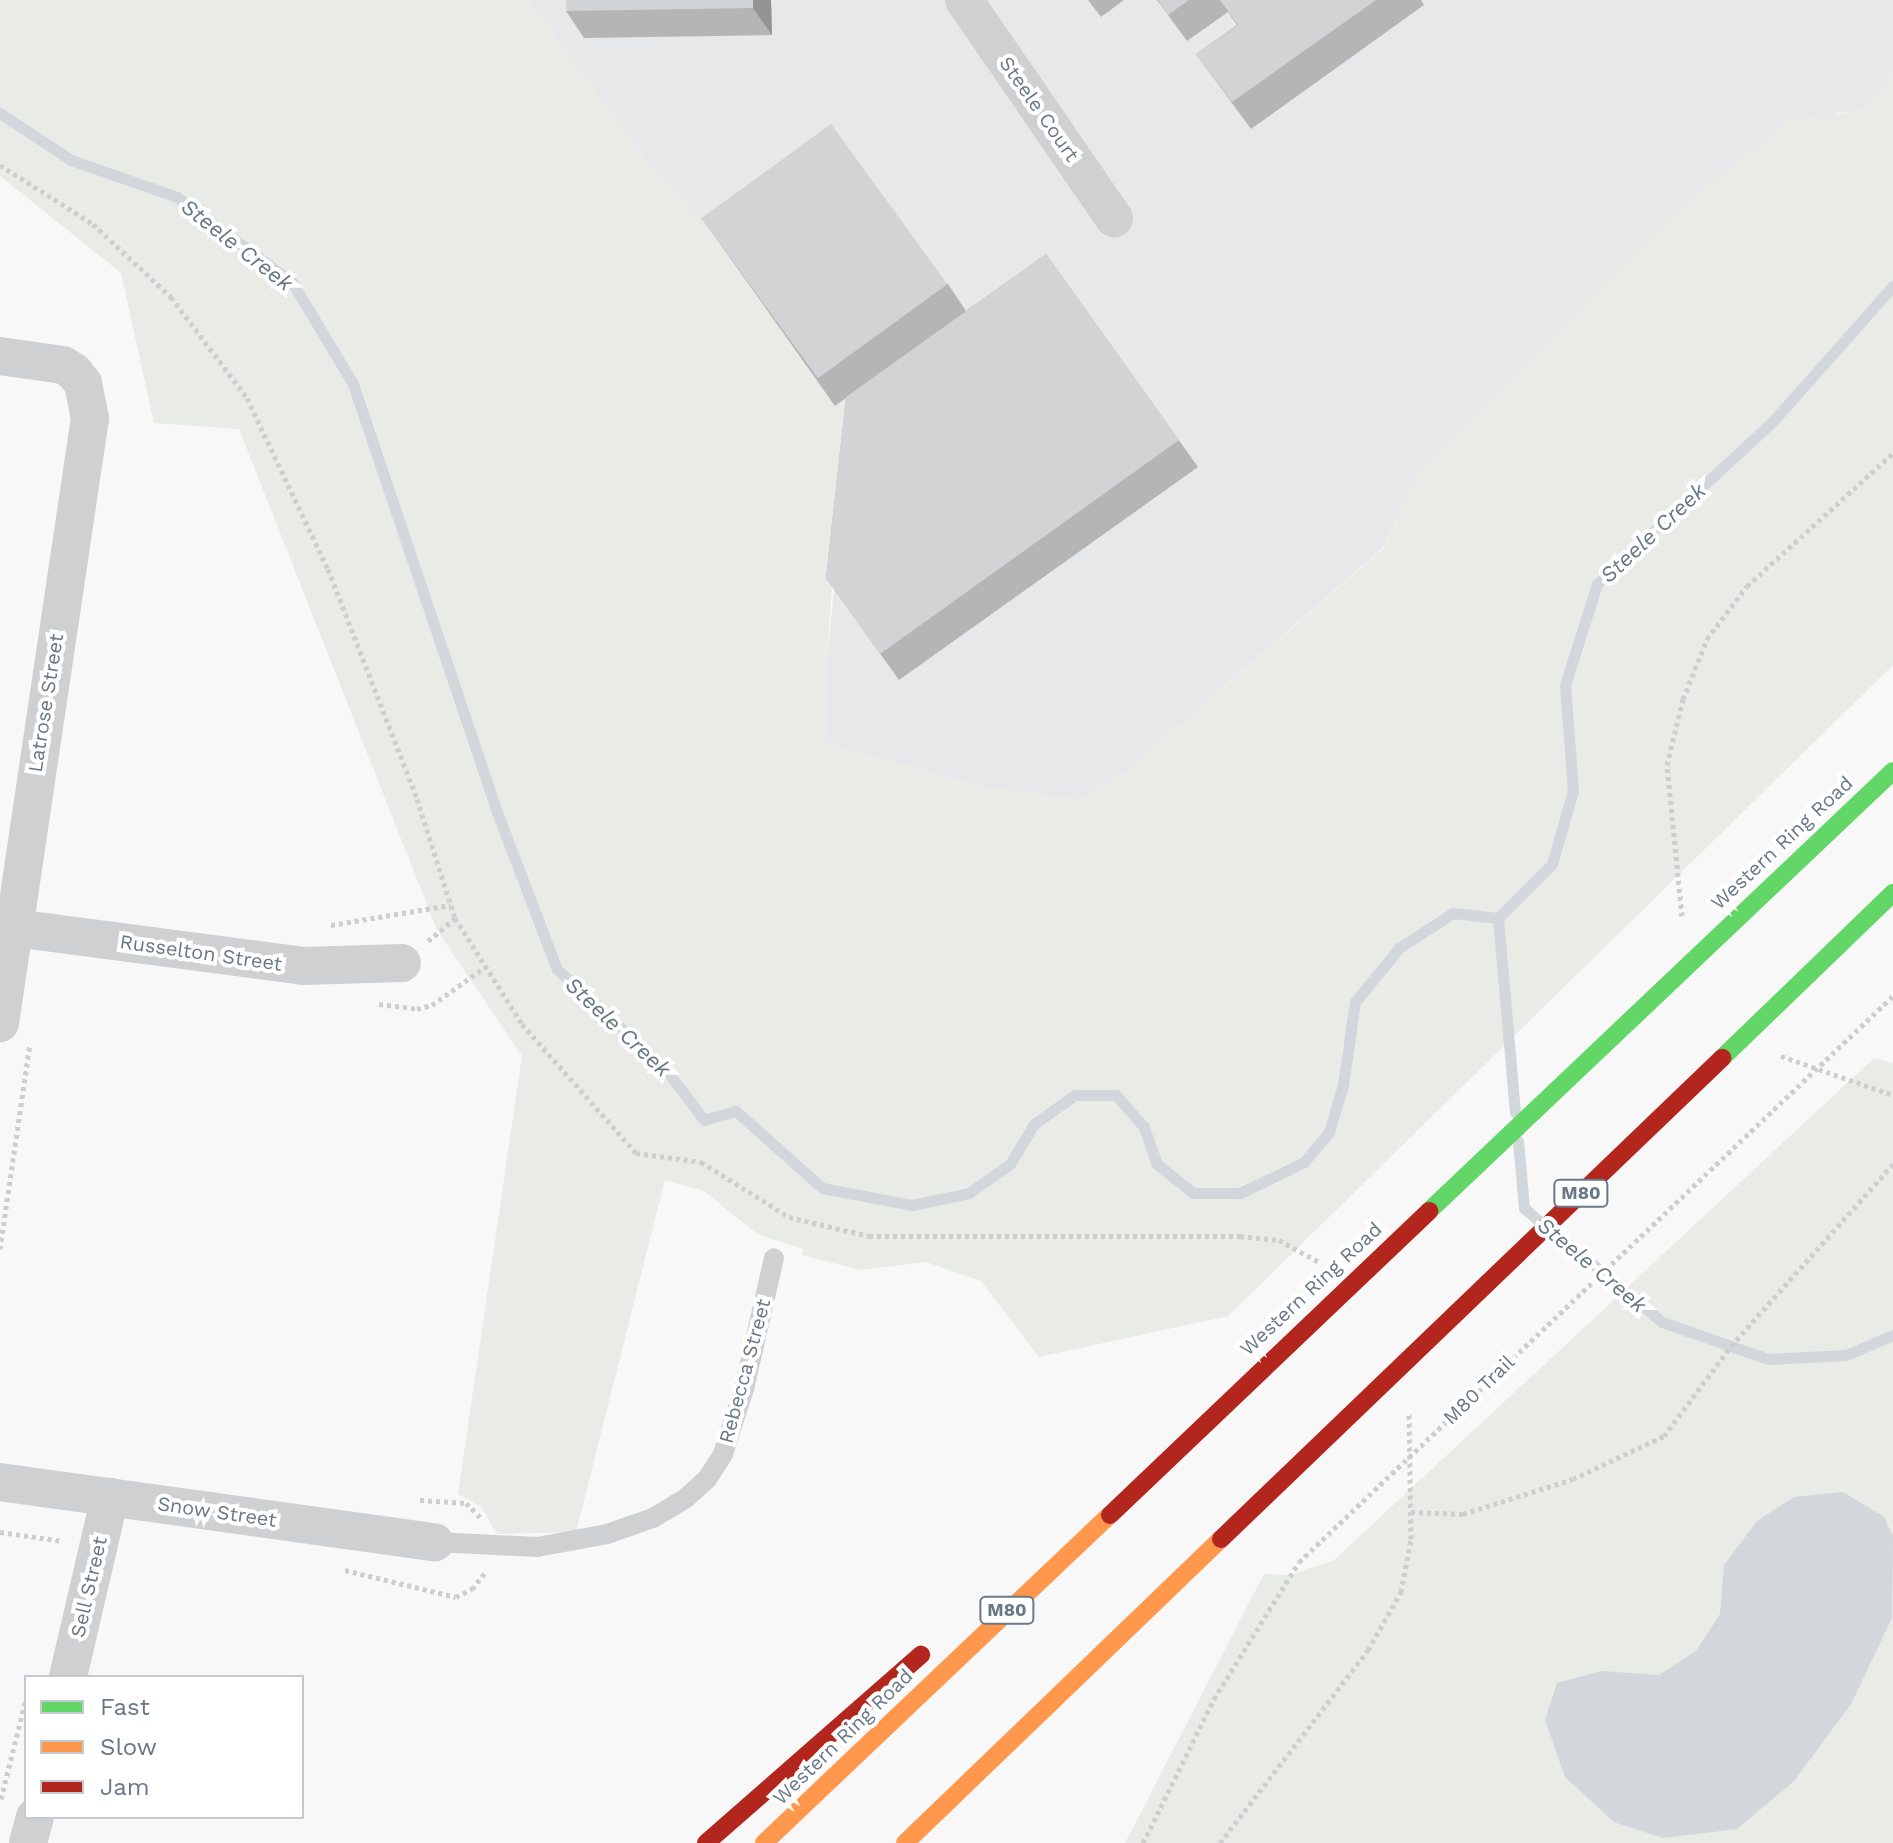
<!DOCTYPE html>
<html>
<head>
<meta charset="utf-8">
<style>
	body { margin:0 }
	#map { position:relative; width:1893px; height:1843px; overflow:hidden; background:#f8f8f8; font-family:"Work Sans",sans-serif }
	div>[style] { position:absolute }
	.built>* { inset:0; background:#e7e8e9 }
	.green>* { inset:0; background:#e8ebe6 }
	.water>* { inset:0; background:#d1d7db }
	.stream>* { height:11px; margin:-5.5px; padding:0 5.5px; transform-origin:5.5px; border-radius:5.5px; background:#d1d7db }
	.path>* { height:5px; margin-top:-2.5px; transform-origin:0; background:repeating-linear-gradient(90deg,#cdcece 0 4px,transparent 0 8px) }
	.lane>* { height:20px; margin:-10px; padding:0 10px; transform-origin:10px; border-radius:10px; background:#ced0d1 }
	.street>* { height:38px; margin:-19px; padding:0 19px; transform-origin:19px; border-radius:19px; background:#ced0d1 }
	.fast>* { height:18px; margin:-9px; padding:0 9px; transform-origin:9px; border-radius:9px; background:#63d668 }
	.slow>* { height:18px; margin:-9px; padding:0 9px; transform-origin:9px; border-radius:9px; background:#ff974d }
	.jam>* { height:18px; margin:-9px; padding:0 9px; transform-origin:9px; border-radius:9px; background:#b3261e }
	.wall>* { inset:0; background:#b5b5b6 }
	.shaded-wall>* { inset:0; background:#939494 }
	.building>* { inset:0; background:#d2d3d4; transform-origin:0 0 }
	span { translate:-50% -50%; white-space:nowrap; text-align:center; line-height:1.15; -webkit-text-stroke:8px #fff; paint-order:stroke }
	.shield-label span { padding:2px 6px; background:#fff; border:2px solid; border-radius:6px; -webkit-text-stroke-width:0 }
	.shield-label { font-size:18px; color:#687887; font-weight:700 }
	.street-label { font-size:20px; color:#687887 }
	.water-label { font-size:22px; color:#647983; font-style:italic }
	.legend { position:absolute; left:24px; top:1675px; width:280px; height:144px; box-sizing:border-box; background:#fff; border:2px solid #c3c9cf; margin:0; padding:10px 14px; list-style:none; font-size:24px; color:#687887 }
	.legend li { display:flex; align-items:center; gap:16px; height:40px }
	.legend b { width:40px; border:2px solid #c3c9cf }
</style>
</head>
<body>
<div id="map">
	<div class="built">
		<i style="clip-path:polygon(528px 0,1893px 0,1893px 74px,1862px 111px,1836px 113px,1424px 467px,1384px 547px,1125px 773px,1079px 800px,986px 788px,826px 744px,827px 657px,838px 554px,835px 406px,720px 244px,648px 164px)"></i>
	</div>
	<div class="green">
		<i style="clip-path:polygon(0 0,528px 0,648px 164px,720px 244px,835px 405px,846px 398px,827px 657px,826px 744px,986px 788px,1079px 800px,1125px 773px,1384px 548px,1424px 467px,1679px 209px,1790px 120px,1862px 111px,1893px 74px,1893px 665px,1228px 1316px,1039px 1357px,981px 1281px,926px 1262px,860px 1270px,802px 1255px,803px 1249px,757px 1234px,704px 1191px,665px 1180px,576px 1532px,497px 1534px,481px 1507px,458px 1494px,522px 1056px,437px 930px,239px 429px,154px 423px,121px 273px,0 176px)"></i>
		<i style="clip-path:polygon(1874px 1058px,1893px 1063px,1893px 1843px,1125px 1843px,1264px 1574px,1289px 1575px,1333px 1561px)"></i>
	</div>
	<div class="water">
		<i style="clip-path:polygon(1843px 1492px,1884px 1517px,1893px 1536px,1892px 1618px,1851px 1704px,1794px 1781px,1737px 1829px,1663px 1838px,1614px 1822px,1565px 1777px,1545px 1720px,1557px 1683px,1602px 1671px,1659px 1675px,1696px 1651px,1720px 1614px,1724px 1565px,1757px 1521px,1794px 1497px)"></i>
	</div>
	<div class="stream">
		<i style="left:0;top:113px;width:85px;rotate:33.5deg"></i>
		<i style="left:71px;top:160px;width:112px;rotate:19.2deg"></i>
		<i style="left:177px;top:197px;width:143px;rotate:36.5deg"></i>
		<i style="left:292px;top:282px;width:119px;rotate:59.1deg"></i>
		<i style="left:353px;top:384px;width:446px;rotate:71.4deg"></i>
		<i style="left:495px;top:807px;width:173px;rotate:69.1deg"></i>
		<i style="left:557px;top:969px;width:150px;rotate:42.8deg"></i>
		<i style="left:667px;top:1071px;width:61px;rotate:52.9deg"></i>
		<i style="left:704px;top:1120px;width:33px;rotate:-16deg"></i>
		<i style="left:736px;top:1111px;width:115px;rotate:41.8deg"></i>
		<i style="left:822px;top:1188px;width:92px;rotate:10.7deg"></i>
		<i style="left:912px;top:1205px;width:58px;rotate:-11.9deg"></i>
		<i style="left:969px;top:1193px;width:50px;rotate:-35.3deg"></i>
		<i style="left:1010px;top:1164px;width:47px;rotate:-59deg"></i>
		<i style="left:1034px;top:1124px;width:50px;rotate:-35.3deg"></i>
		<i style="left:1075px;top:1095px;width:41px"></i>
		<i style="left:1116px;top:1095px;width:43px;rotate:48.8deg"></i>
		<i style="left:1144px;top:1127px;width:39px;rotate:71deg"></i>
		<i style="left:1157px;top:1164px;width:46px;rotate:38.9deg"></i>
		<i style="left:1193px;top:1193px;width:47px"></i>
		<i style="left:1240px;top:1193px;width:71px;rotate:-25.8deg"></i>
		<i style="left:1304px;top:1162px;width:39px;rotate:-50deg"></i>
		<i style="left:1329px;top:1132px;width:49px;rotate:-73.4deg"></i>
		<i style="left:1343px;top:1085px;width:84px;rotate:-81.8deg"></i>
		<i style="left:1355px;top:1002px;width:70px;rotate:-50.8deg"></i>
		<i style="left:1399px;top:948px;width:64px;rotate:-32.9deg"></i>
		<i style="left:1453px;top:913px;width:45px;rotate:6.3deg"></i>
		<i style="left:1498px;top:918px;width:195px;rotate:85deg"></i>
		<i style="left:1498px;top:918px;width:76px;rotate:-45deg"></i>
		<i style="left:1552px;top:864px;width:76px;rotate:-74deg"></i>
		<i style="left:1573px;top:791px;width:106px;rotate:-94.3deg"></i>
		<i style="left:1565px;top:685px;width:106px;rotate:-72.4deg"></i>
		<i style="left:1597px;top:584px;width:240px;rotate:-42.8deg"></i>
		<i style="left:1773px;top:421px;width:181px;rotate:-48.4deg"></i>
		<i style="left:1518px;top:1141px;width:67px;rotate:84.9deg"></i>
		<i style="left:1524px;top:1208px;width:20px;rotate:41deg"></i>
		<i style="left:1553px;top:1231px;width:142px;rotate:39.9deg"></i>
		<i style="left:1662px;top:1322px;width:112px;rotate:19.2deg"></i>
		<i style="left:1768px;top:1359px;width:78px;rotate:-2.9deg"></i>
		<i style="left:1846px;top:1355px;width:51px;rotate:-23.1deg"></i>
	</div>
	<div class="path">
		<i style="left:0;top:165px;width:110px;rotate:32.4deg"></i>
		<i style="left:93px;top:224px;width:107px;rotate:43.1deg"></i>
		<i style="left:171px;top:297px;width:126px;rotate:53deg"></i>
		<i style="left:247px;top:398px;width:189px;rotate:64.7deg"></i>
		<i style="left:328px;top:569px;width:247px;rotate:68.8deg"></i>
		<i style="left:417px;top:799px;width:125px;rotate:72.3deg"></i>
		<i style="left:455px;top:918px;width:125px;rotate:57.7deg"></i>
		<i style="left:522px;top:1024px;width:172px;rotate:48.5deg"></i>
		<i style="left:636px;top:1153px;width:66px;rotate:7.9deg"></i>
		<i style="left:701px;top:1162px;width:104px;rotate:32deg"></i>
		<i style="left:789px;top:1217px;width:82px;rotate:13.4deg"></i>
		<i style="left:869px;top:1236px;width:371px"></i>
		<i style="left:1240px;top:1236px;width:39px;rotate:6deg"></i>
		<i style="left:1279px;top:1240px;width:48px;rotate:28.7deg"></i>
		<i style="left:1682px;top:916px;width:152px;rotate:-95.7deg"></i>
		<i style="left:1667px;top:765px;width:68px;rotate:-76.4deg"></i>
		<i style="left:1683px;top:699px;width:65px;rotate:-68.2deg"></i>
		<i style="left:1707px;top:639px;width:66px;rotate:-53deg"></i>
		<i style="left:1747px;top:586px;width:197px;rotate:-42.3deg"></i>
		<i style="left:331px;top:925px;width:121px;rotate:-9.5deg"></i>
		<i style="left:428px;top:941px;width:35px;rotate:-40deg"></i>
		<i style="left:379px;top:1004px;width:38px;rotate:7deg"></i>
		<i style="left:417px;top:1009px;width:16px;rotate:-15deg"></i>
		<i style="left:432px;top:1005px;width:65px;rotate:-35.6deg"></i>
		<i style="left:1781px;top:1056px;width:119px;rotate:19.2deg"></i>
		<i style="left:0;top:1249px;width:207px;rotate:-81.7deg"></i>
		<i style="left:420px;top:1500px;width:46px;rotate:3.7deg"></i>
		<i style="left:466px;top:1503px;width:20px;rotate:45deg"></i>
		<i style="left:1411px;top:1512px;width:52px;rotate:2.2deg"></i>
		<i style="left:1463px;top:1514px;width:115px;rotate:-17.7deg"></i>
		<i style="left:1573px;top:1479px;width:101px;rotate:-25.3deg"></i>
		<i style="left:1664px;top:1436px;width:112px;rotate:-53.3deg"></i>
		<i style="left:1731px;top:1346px;width:244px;rotate:-48.3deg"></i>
		<i style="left:0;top:1532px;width:63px;rotate:8.3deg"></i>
		<i style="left:345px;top:1570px;width:114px;rotate:13.7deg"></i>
		<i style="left:456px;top:1597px;width:18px;rotate:-27deg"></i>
		<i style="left:472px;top:1589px;width:22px;rotate:-51deg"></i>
		<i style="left:1px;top:1799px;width:103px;rotate:-76deg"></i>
		<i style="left:1143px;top:1843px;width:161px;rotate:-63.8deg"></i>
		<i style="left:1214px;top:1699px;width:161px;rotate:-58.2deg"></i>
		<i style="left:1299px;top:1562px;width:820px;rotate:-43.62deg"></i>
		<i style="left:1220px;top:1843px;width:243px;rotate:-52.5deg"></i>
		<i style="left:1368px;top:1650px;width:67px;rotate:-60.4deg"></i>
		<i style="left:1401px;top:1592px;width:54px;rotate:-79.3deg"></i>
		<i style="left:1411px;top:1539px;width:127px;rotate:-90.9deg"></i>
	</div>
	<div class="lane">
		<i style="left:435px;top:1542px;width:102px;rotate:2.8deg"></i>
		<i style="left:537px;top:1547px;width:71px;rotate:-10.5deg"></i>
		<i style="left:607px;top:1534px;width:49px;rotate:-19.2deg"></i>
		<i style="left:653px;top:1518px;width:39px;rotate:-31deg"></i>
		<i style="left:686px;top:1498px;width:28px;rotate:-42deg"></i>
		<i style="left:707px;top:1479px;width:30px;rotate:-57deg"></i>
		<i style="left:723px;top:1454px;width:68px;rotate:-72.1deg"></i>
		<i style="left:744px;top:1389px;width:134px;rotate:-77.1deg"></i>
	</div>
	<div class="street">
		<i style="left:964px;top:0;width:265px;rotate:55.5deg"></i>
		<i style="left:0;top:356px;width:64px;rotate:8.1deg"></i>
		<i style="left:63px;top:365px;width:13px;rotate:32deg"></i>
		<i style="left:74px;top:372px;width:14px;rotate:51deg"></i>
		<i style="left:83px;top:383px;width:36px;rotate:79deg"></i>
		<i style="left:90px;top:418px;width:612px;rotate:98.46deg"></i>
		<i style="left:0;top:926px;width:306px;rotate:7.5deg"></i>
		<i style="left:303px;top:966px;width:99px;rotate:-1.7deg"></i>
		<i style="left:0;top:1482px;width:439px;rotate:7.9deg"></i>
		<i style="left:68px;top:1677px;width:185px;rotate:-76.9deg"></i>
		<i style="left:28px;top:1843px;width:27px;rotate:-75deg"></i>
	</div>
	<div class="fast">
		<i style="left:1722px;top:1058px;width:238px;rotate:-44deg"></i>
		<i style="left:1429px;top:1211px;width:639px;rotate:-43.48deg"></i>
	</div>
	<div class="slow">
		<i style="left:764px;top:1843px;width:477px;rotate:-43.5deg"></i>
		<i style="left:905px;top:1843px;width:438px;rotate:-43.9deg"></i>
	</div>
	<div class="jam">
		<i style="left:1110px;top:1515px;width:441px;rotate:-43.6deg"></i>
		<i style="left:1221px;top:1539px;width:695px;rotate:-43.83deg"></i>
		<i style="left:706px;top:1843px;width:286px;rotate:-41.2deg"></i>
	</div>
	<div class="wall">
		<i style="clip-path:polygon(771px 0,772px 35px,584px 38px,566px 11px)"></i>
		<i style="clip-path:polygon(1088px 0,1124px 0,1101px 17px)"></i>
		<i style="clip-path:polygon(1157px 0,1421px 0,1424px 5px,1251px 129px,1196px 54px,1237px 25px,1228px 12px,1187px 41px)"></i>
		<i style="clip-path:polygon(701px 217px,948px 284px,966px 311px,1046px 254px,1198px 467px,899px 680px,826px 578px,846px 398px,835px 406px)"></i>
	</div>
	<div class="shaded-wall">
		<i style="clip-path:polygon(753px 0,771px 0,772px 35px,753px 8px)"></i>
	</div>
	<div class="building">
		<i style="clip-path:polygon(566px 0,753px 0,753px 8px,566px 11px)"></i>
		<i style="clip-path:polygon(1158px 0,1189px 0,1168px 15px)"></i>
		<i style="clip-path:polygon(1220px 0,1376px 0,1232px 102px,1196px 54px,1238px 25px)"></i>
		<i style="left:831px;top:124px;width:198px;height:160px;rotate:54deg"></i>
		<i style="clip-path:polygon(1046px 254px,1179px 440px,880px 654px,826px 578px,846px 397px)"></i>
	</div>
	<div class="shield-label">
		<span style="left:1581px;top:1193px">M80</span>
		<span style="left:1007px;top:1610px">M80</span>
	</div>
	<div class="street-label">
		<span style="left:1039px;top:109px;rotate:55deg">Steele Court</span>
		<span style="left:46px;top:703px;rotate:-81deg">Latrose Street</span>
		<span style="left:1782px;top:843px;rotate:-43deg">Western Ring Road</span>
		<span style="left:201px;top:953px;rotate:8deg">Russelton Street</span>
		<span style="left:1311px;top:1289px;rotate:-43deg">Western Ring Road</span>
		<span style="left:745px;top:1371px;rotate:-75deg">Rebecca Street</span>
		<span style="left:1479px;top:1390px;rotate:-44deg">M80 Trail</span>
		<span style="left:217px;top:1512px;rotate:8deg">Snow Street</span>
		<span style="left:89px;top:1587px;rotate:-77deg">Sell Street</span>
		<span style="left:843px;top:1737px;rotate:-44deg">Western Ring Road</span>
	</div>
	<div class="water-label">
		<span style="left:237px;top:245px;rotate:38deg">Steele Creek</span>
		<span style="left:1653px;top:533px;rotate:-43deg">Steele Creek</span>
		<span style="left:618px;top:1027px;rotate:43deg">Steele Creek</span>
		<span style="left:1592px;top:1265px;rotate:40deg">Steele Creek</span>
	</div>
	<ul class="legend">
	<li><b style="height:10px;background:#63d668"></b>Fast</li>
	<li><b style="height:10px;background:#ff974d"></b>Slow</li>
	<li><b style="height:10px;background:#b3261e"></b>Jam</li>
	</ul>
</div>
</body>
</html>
